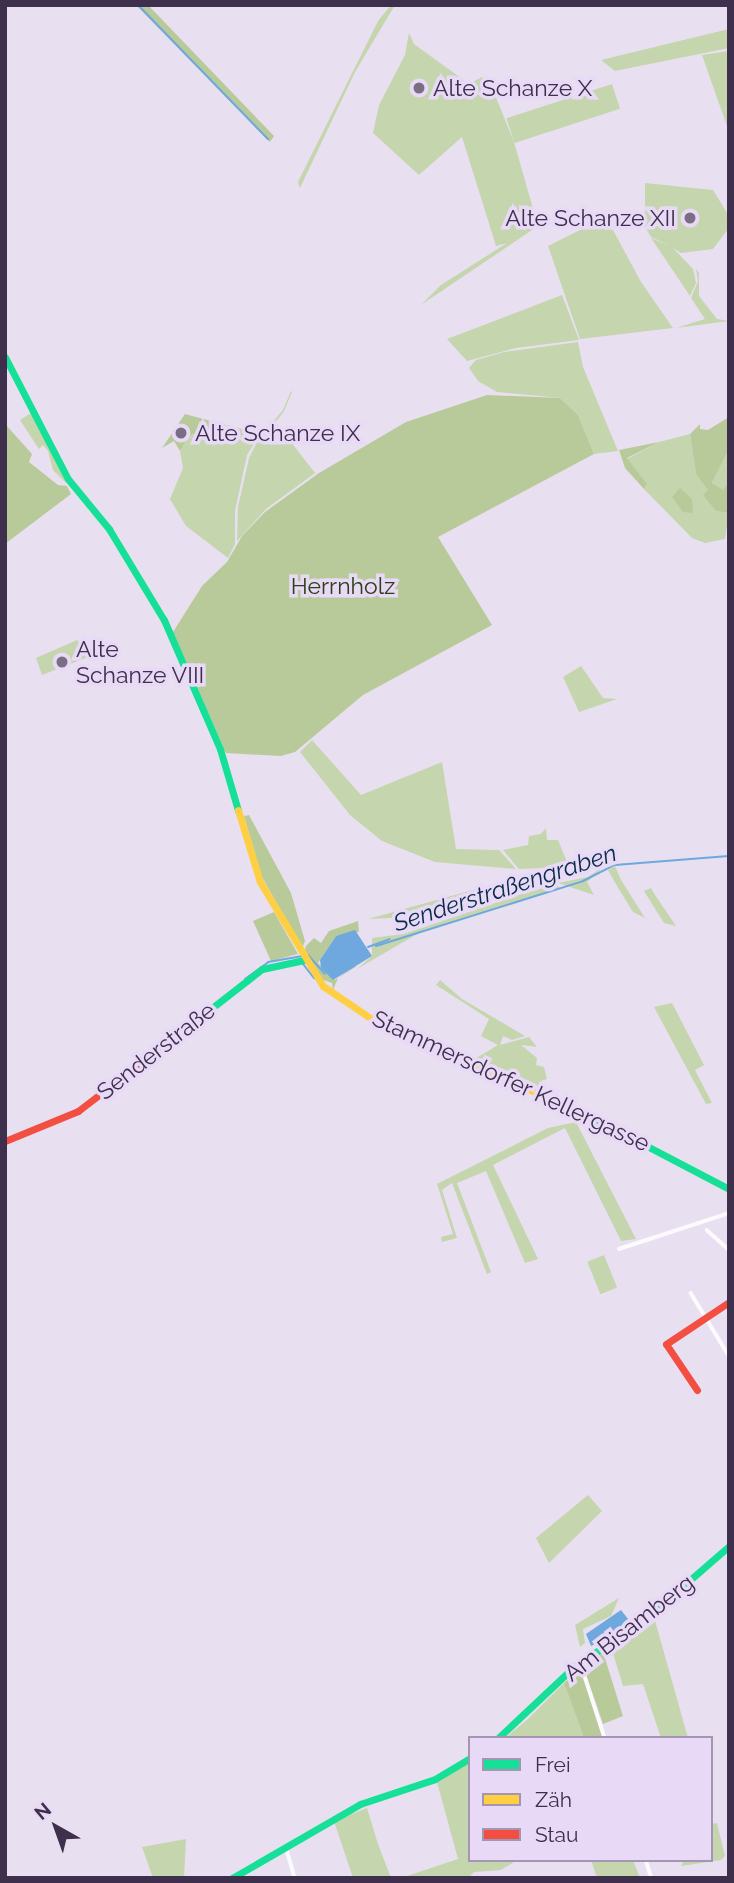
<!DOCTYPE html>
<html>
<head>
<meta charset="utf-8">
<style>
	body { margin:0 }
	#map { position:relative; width:734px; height:1883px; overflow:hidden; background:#e8e0f0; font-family:Raleway,sans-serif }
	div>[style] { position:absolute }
	.green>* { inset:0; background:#c5d5ad; transform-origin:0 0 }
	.forest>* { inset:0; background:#b8ca9a }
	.water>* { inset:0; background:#6ea8df }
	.stream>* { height:2px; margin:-1px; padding:0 1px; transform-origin:1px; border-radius:1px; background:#6ea8df }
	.street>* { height:3.5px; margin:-1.75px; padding:0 1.75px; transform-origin:1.75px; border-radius:1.75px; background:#fcfafd }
	.fast>* { height:7px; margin:-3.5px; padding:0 3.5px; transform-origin:3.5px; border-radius:3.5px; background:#16e098 }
	.slow>* { height:7px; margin:-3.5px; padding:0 3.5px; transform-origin:3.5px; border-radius:3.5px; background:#ffcf43 }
	.jam>* { height:7px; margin:-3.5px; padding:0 3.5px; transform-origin:3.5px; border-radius:3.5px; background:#f24e42 }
	.dots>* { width:19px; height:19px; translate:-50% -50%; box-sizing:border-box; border:4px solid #e8daf6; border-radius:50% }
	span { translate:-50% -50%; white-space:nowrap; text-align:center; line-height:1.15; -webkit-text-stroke:7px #e8daf6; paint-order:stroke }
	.poi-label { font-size:23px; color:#3e304c }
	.left { translate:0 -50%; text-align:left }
	.right { translate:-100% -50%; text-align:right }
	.park-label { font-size:23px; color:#2e3e15 }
	.street-label { font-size:23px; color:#3e304c }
	.water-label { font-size:24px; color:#072b48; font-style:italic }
	.frame { position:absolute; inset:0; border:7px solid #3e304c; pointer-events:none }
	.legend { position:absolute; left:468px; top:1736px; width:245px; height:126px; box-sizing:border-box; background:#e8daf6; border:2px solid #a496b2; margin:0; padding:9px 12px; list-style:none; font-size:21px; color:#3e304c }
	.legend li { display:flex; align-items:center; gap:14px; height:35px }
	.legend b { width:35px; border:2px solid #a496b2 }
	.north { position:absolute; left:21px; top:1792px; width:70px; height:70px; -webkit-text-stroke:5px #e8daf6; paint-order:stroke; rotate:320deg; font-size:19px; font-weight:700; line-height:28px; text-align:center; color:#3e304c }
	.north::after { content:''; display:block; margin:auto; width:24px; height:32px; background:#3e304c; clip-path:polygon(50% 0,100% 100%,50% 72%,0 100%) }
</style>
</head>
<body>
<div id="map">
	<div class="green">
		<i style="clip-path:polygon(391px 5px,395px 5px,355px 72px,300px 188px,298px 182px,378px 21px)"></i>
		<i style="clip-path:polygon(729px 29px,729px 48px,615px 71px,601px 60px)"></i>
		<i style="clip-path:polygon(409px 33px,414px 44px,469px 84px,482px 77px,491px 85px,514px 142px,538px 226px,421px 305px,441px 285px,507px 243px,496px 246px,462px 137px,419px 175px,373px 133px,379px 105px,405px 55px)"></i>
		<i style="clip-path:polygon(729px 51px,729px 132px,702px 55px)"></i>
		<i style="left:612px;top:84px;width:26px;height:111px;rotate:72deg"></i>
		<i style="clip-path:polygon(645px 183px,713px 190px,729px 216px,729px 228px,713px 249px,681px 253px,673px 248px,693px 269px,696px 283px,690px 296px,651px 238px,671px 246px,651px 237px,645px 227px)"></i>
		<i style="clip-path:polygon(606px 217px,641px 282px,673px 328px,580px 339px,548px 246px)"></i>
		<i style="clip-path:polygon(696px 269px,699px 273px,699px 296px,717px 319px,729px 321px,676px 328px,705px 319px,691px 298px,698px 281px)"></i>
		<i style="clip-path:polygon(562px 295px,579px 340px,516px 348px,467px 361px,447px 339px)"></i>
		<i style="clip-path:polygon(578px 342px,583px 367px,618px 451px,594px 454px,578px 415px,560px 398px,497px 392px,478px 381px,469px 368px,476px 360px,504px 352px)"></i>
		<i style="clip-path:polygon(291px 391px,292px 392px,284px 411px,270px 430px,255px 442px,247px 455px,235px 511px,235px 544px,228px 558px,186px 526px,170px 499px,183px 468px,180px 451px,189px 436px,218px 423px,263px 434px,283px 410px)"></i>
		<i style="clip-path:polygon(31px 413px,66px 479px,65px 482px,53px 470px,48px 451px,43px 445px,39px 449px,20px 420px)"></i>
		<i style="clip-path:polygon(277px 424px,315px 473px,266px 509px,237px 541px,238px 507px,249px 458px,256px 444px)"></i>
		<i style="clip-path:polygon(690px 434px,696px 474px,706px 485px,716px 511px,729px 513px,725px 539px,705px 543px,692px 538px,644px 489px,647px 484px,627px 459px,659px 442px)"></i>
		<i style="clip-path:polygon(729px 449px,729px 482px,723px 491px,715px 489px,712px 483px)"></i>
		<i style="clip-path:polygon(77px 640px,91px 656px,42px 675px,36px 658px)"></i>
		<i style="clip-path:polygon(581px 666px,603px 698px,617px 699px,579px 712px,563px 677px)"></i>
		<i style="clip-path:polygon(312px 740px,361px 795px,442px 762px,456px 849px,499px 850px,516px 869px,435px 862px,382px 841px,350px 815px,300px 752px)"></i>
		<i style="clip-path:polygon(546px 828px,547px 840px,558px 840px,569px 867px,519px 869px,503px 850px,528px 845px,529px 836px,541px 834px)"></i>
		<i style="clip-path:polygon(606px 865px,587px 882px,594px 895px,558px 883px,588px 877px,601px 868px,593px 868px)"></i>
		<i style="clip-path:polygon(615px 866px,621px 880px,645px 918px,633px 912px,617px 886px,608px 870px)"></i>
		<i style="clip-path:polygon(531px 874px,541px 874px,391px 918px,368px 919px)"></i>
		<i style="clip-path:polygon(554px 883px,560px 888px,419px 933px,357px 969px,372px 956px,372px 938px,404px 934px)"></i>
		<i style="clip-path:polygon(651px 888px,655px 895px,676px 926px,664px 923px,644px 891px)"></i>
		<i style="clip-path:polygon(440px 980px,462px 999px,525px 1036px,512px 1040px,503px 1036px,500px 1045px,529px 1037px,537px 1047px,521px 1045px,537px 1058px,536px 1065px,544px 1067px,547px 1079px,541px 1081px,547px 1091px,490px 1065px,468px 1063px,498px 1045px,481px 1036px,489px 1019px,436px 985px)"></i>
		<i style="clip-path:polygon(672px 1003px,704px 1065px,695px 1070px,712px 1103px,706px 1104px,654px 1007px)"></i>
		<i style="clip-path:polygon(576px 1122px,636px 1239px,621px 1241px,565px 1128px,493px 1165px,538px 1259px,525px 1263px,486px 1171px,457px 1183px,491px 1272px,487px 1274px,452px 1183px,442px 1190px,457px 1238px,442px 1242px,441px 1237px,453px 1234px,437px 1184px,548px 1128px)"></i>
		<i style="left:604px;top:1255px;width:35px;height:18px;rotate:68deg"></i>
		<i style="clip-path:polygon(588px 1495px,602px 1511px,549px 1563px,536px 1538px)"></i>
		<i style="clip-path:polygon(619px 1598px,611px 1616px,583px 1629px,585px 1643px,580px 1647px,575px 1625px)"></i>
		<i style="clip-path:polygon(653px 1615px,654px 1617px,688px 1738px,661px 1738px,643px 1684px,623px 1686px,611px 1647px)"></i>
		<i style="clip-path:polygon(564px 1683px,584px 1738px,505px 1738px,528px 1719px)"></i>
		<i style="clip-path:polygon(470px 1762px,470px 1860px,517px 1860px,501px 1870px,474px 1872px,468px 1878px,401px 1878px,458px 1859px,437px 1782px)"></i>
		<i style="clip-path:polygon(367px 1808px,378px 1844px,391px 1878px,353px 1878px,334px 1821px)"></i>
		<i style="clip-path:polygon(717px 1823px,725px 1856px,721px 1860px,681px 1866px,684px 1860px,711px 1860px,711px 1824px)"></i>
		<i style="clip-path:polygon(186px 1839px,184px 1878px,153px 1878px,142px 1847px)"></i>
		<i style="clip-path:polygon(591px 1860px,633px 1860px,640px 1878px,597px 1878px)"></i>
	</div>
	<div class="forest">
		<i style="clip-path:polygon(136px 5px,148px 5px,274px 136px,270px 142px)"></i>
		<i style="clip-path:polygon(487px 395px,560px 398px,578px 415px,594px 454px,438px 537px,492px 625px,363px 695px,295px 752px,281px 756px,226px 753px,173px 632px,202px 586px,227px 562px,242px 536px,265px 512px,319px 473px,406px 422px)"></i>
		<i style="clip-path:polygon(185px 414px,218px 423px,189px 436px,180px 451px,174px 441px,162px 448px)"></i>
		<i style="clip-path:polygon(729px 417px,729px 449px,712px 483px,723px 490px,729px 482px,729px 513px,716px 511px,703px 495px,708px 490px,696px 474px,690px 434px,700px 424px,700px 429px,708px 430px)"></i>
		<i style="clip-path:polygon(6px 425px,32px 454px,29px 462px,58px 485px,67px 486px,71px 494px,5px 544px)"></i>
		<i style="clip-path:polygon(659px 442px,627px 458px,647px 484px,644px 489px,625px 468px,619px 450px)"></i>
		<i style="clip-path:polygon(680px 488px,692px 499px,693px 513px,683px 512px,672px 497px)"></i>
		<i style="clip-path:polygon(249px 815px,291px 893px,305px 941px,302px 948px,262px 877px,244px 816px)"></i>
		<i style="clip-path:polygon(274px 912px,298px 954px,271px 961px,253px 921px)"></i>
		<i style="clip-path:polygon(358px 921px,359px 932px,336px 936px,318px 963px,335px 980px,353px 967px,357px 966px,338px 978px,333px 990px,332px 983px,321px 979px,304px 954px,306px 946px,314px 938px,321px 943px,329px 931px)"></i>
		<i style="clip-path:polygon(603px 1652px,623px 1716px,603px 1724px,582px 1663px)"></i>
		<i style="clip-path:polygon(575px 1675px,583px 1676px,603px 1738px,584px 1738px,564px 1683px)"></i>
	</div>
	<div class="water">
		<i style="clip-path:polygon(355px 930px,372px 956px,333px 980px,321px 968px,320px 960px,336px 936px)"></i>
		<i style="clip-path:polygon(621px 1610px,628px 1619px,610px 1637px,591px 1646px,586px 1634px)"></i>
	</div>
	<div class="stream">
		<i style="left:138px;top:5px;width:187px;rotate:45.9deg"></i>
		<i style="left:376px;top:946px;width:217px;rotate:-17.4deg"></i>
		<i style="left:583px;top:881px;width:36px;rotate:-27deg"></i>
		<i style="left:615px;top:865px;width:114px;rotate:-4.5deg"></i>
		<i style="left:368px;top:947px;width:23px;rotate:-20deg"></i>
		<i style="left:303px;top:964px;width:18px;rotate:52deg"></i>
		<i style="left:245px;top:979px;width:29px;rotate:-36deg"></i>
		<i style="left:268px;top:962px;width:41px;rotate:-9.9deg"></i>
		<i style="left:308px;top:955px;width:25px;rotate:48deg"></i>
		<i style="left:162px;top:1043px;width:47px;rotate:-38.1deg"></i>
		<i style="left:114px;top:1080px;width:56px;rotate:-37.7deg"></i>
	</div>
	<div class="street">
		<i style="left:707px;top:1230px;width:30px;rotate:42deg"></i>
		<i style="left:619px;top:1249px;width:116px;rotate:-18.1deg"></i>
		<i style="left:691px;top:1293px;width:71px;rotate:58.8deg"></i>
		<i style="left:580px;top:1661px;width:81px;rotate:72deg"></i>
		<i style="left:287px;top:1850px;width:29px;rotate:74deg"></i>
		<i style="left:646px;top:1860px;width:19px;rotate:72deg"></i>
	</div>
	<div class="fast">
		<i style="left:5px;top:357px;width:137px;rotate:62.7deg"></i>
		<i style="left:68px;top:479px;width:65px;rotate:50.6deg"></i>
		<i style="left:109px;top:529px;width:106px;rotate:58.9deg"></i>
		<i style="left:164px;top:620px;width:141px;rotate:66.5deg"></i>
		<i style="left:220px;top:749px;width:64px;rotate:73.6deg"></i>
		<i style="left:190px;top:1025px;width:91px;rotate:-37.9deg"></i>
		<i style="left:262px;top:969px;width:43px;rotate:-12.1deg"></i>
		<i style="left:580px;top:1111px;width:168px;rotate:27.6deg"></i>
		<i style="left:498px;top:1738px;width:112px;rotate:-43.2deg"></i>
		<i style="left:580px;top:1661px;width:58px;rotate:-30.1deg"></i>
		<i style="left:630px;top:1632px;width:131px;rotate:-41deg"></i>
		<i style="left:232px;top:1878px;width:148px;rotate:-30deg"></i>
		<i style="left:360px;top:1804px;width:79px;rotate:-18.4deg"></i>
		<i style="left:435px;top:1779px;width:41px;rotate:-31deg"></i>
	</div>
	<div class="slow">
		<i style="left:238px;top:810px;width:75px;rotate:73deg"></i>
		<i style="left:260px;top:882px;width:122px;rotate:58.8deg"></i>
		<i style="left:323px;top:986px;width:78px;rotate:34.1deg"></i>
		<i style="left:388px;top:1030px;width:208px;rotate:22.9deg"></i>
	</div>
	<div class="jam">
		<i style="left:5px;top:1141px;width:79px;rotate:-22.3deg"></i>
		<i style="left:78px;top:1111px;width:141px;rotate:-37.5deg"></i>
		<i style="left:697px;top:1390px;width:55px;rotate:-124deg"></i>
		<i style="left:666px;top:1344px;width:76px;rotate:-33.7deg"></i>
	</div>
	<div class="dots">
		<i style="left:419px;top:88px;background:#7a6e85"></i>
		<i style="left:690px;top:218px;background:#7a6e85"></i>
		<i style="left:181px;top:433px;background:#7a6e85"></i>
		<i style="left:62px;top:662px;background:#7a6e85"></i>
	</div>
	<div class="poi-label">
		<span class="left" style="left:433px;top:88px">Alte Schanze X</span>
		<span class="right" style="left:676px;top:218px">Alte Schanze XII</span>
		<span class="left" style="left:195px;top:433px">Alte Schanze IX</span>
		<span class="left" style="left:76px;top:662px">Alte<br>Schanze VIII</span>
	</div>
	<div class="park-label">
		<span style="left:343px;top:586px">Herrnholz</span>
	</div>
	<div class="street-label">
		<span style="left:156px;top:1051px;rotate:-38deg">Senderstraße</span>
		<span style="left:511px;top:1081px;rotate:25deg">Stammersdorfer Kellergasse</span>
		<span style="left:629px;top:1628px;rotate:-38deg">Am Bisamberg</span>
	</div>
	<div class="water-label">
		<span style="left:505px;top:888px;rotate:-18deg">Senderstraßengraben</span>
	</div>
	<div class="frame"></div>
	<ul class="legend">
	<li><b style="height:9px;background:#16e098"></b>Frei</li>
	<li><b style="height:9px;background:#ffcf43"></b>Zäh</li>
	<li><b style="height:9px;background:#f24e42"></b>Stau</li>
	</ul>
	<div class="north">N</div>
</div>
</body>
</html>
